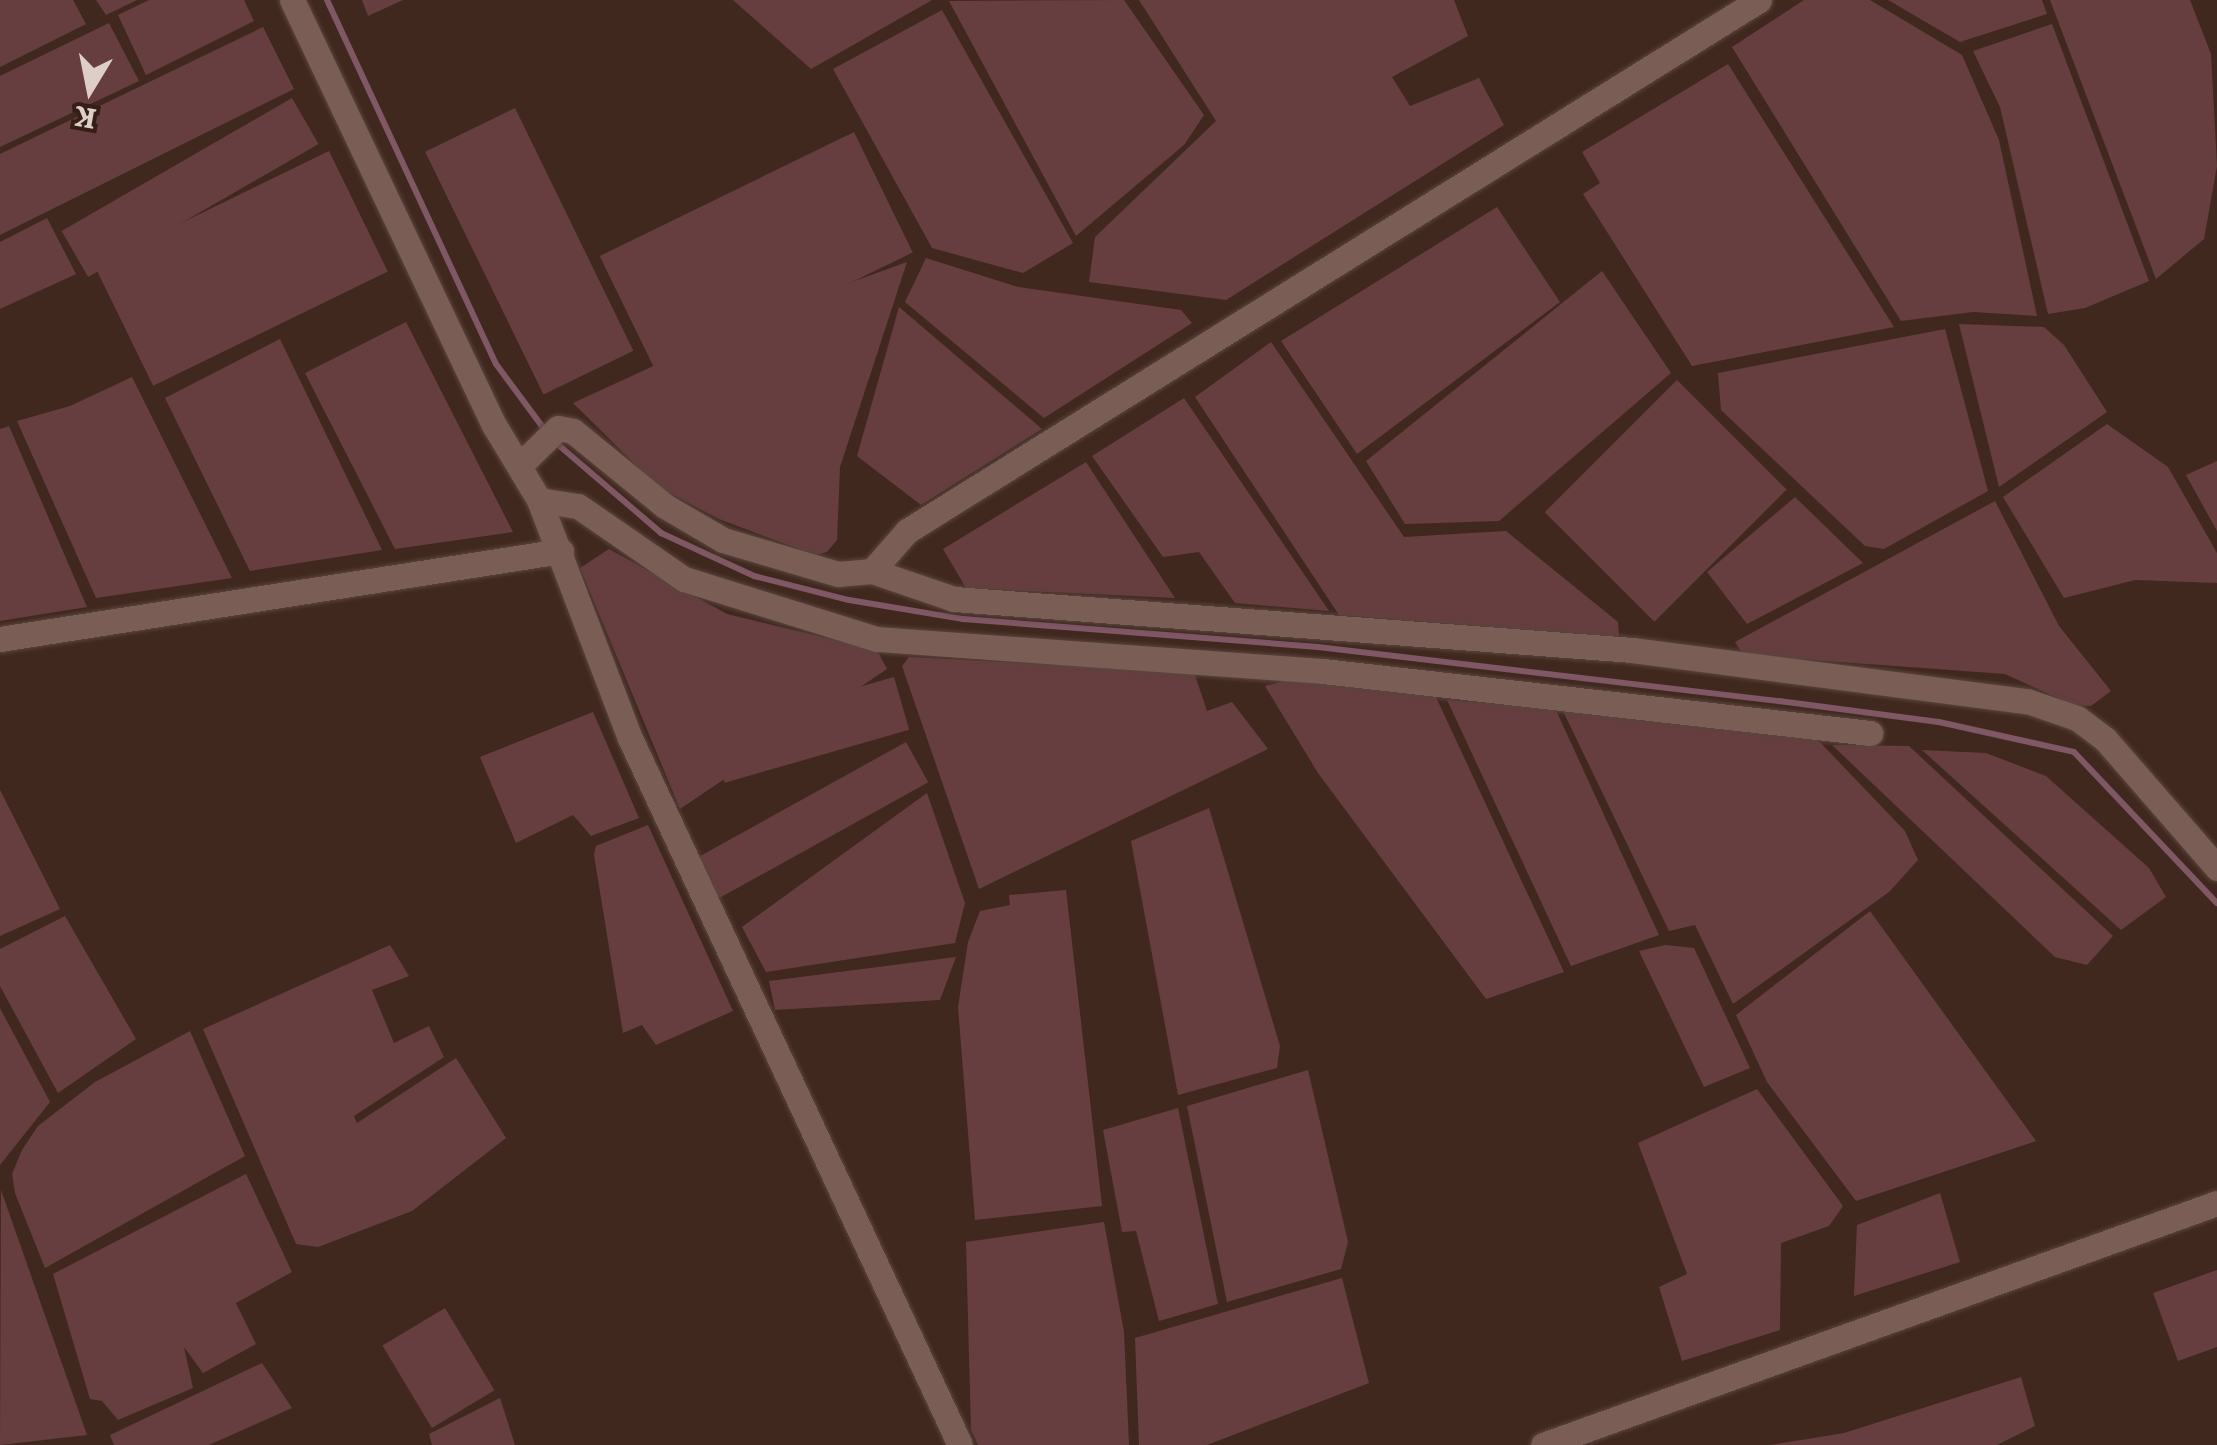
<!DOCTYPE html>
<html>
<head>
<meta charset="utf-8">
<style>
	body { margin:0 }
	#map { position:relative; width:2217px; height:1445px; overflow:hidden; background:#40281f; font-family:Literata,serif }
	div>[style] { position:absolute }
	.stream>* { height:6px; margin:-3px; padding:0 3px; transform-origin:3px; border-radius:3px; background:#7f5765 }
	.building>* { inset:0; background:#663e3f; transform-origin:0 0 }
	.roads { filter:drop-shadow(0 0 2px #5a453e) drop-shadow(0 0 2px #5a453e) }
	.minor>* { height:25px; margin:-12.5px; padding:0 12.5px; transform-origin:12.5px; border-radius:12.5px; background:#7a5e55 }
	span { translate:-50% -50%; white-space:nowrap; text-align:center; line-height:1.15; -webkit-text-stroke:10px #351e16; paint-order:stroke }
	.north { position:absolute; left:40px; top:40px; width:100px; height:100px; -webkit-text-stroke:8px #351e16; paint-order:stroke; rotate:190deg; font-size:28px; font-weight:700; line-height:40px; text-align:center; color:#decec8 }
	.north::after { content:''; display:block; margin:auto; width:35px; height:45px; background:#decec8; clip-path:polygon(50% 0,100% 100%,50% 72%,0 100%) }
</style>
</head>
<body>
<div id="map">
	<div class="stream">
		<i style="left:327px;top:0;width:401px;rotate:65.1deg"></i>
		<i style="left:496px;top:364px;width:86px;rotate:53.5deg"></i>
		<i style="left:555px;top:442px;width:140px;rotate:40.6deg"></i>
		<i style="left:661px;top:533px;width:102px;rotate:24.8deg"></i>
		<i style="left:754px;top:576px;width:98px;rotate:14.2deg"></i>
		<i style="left:849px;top:600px;width:116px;rotate:9.5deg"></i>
		<i style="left:963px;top:619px;width:356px;rotate:4.5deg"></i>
		<i style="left:1318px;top:647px;width:464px;rotate:6.7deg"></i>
		<i style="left:1779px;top:701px;width:161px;rotate:7.5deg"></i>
		<i style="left:1939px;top:722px;width:138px;rotate:12.5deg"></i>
		<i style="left:2074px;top:752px;width:208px;rotate:46.6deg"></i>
	</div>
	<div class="building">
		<i style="clip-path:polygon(0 0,73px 0,86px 24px,0 67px)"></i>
		<i style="clip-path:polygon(96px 0,137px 0,106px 15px)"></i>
		<i style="clip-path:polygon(149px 0,244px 0,254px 21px,146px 75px,118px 15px)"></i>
		<i style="clip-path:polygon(362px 0,403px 0,368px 16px)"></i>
		<i style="clip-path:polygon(733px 0,932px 0,811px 69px)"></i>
		<i style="clip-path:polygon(1124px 0,1204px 115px,1184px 145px,1076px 236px,949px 1px)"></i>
		<i style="clip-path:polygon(1139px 0,1454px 0,1468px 36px,1392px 77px,1410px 106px,1479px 78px,1504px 125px,1226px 300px,1089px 282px,1095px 237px,1216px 121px)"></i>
		<i style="clip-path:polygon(1804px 0,1870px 0,1962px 55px,1999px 140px,2037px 316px,1973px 312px,1901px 321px,1732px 47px)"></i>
		<i style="clip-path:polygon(1888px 0,2042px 0,2047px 14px,1960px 42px)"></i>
		<i style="clip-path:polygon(2050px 0,2190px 0,2211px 54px,2217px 166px,2204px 239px,2156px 279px)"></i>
		<i style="clip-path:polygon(942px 10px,1073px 243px,1023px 273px,932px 248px,833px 69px)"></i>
		<i style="clip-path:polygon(109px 23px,139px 81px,0 147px,0 76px)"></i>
		<i style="clip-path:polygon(2052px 24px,2149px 281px,2085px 308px,2048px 314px,2000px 107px,1973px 51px)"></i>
		<i style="clip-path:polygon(263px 27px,294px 89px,0 235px,0 154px)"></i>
		<i style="clip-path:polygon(1728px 64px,1894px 327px,1692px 366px,1583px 194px,1600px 183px,1582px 152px)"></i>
		<i style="left:292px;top:98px;width:53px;height:266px;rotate:60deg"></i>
		<i style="left:515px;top:108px;width:270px;height:100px;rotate:64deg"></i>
		<i style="left:854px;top:132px;width:134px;height:283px;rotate:64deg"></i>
		<i style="left:329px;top:151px;width:134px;height:261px;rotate:64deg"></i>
		<i style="clip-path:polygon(1497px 207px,1560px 302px,1357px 454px,1281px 341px)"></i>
		<i style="clip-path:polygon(47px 218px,76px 274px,0 309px,0 242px)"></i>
		<i style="clip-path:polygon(926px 258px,1018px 287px,1181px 310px,1192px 323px,1044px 418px,905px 302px)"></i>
		<i style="clip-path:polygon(907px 262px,840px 467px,837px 540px,827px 552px,815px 555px,719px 519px,658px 487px,573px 403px,673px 357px,681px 344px)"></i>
		<i style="clip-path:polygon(1602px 271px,1671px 373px,1499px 521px,1405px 524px,1366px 461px)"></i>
		<i style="clip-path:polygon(899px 307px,1042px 429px,921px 505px,857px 456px)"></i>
		<i style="clip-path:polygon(406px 322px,513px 532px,395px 549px,305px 373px)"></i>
		<i style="clip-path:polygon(1959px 324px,2044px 327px,2064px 345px,2107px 412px,1999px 487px)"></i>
		<i style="clip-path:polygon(1945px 329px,1988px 491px,1884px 549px,1865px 546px,1721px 410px,1718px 373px)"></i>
		<i style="clip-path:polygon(280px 339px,382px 550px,250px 571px,165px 398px)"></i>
		<i style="clip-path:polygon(1271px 342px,1404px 537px,1506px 531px,1618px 622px,1619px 637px,1339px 615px,1195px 397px)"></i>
		<i style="clip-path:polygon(132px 377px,232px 578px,96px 598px,17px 421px,70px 406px)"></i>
		<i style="left:1677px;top:380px;width:155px;height:187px;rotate:45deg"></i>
		<i style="clip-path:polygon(1184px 398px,1329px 611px,1235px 603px,1199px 552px,1163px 557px,1092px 456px)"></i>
		<i style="clip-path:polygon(2107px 424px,2168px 467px,2217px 553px,2217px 583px,2135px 580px,2064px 598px,2003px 497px)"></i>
		<i style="clip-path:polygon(9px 426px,87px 607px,0 621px,0 429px)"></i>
		<i style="clip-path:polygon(2217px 461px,2217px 531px,2186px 475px)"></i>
		<i style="clip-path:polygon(1086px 462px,1175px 598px,966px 588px,943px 549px)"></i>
		<i style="clip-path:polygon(1795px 497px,1863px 563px,1747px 624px,1707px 572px)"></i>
		<i style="clip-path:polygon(1995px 501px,2059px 626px,2111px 691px,2091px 706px,2073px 705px,2005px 674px,1743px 655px,1735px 642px)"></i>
		<i style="clip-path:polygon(609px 549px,727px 614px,877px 650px,887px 669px,680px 809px,580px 568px)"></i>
		<i style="clip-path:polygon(909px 657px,1194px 672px,1207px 711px,1232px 702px,1268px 749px,979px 889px,902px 666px)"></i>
		<i style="left:894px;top:677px;width:55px;height:192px;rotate:74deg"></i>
		<i style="clip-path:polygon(1287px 680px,1435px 695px,1564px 972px,1486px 999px,1318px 773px,1265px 686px)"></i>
		<i style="clip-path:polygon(1447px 700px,1555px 708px,1659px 935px,1571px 966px)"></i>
		<i style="clip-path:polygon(1563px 711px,1816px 738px,1905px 831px,1918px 860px,1889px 892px,1733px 1004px,1695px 925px,1669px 931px)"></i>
		<i style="clip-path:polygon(593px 712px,639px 818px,591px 836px,573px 815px,516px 843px,480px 757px)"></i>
		<i style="left:906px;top:742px;width:46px;height:241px;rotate:61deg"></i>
		<i style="clip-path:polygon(1832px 745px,1909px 746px,2113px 936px,2087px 965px,2055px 957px)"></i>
		<i style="clip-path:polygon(1922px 750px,1986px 753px,2046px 776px,2149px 868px,2166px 897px,2121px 930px)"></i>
		<i style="clip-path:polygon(0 790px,60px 909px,0 936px)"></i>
		<i style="clip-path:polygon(927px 793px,965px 903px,955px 943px,766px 972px,742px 927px)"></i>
		<i style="clip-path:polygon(1209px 808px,1280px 1046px,1277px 1068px,1178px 1095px,1131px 841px)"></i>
		<i style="clip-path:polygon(648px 825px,733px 1011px,656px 1045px,642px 1025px,623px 1033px,594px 855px,596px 846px)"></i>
		<i style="clip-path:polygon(1066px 890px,1102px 1206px,975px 1220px,958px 1007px,968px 942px,980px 911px,1010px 905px,1009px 895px)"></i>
		<i style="clip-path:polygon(1870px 911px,2036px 1141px,1856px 1201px,1767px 1082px,1736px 1015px)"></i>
		<i style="clip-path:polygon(65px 916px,136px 1039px,58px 1093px,0 986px,0 949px)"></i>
		<i style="clip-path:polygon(390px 945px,409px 976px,372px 990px,394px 1043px,429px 1026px,444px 1057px,354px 1116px,357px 1123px,456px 1058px,506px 1138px,412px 1211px,318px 1247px,296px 1244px,203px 1029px)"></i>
		<i style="clip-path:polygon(1665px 945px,1694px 948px,1750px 1068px,1704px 1087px,1639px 951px)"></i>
		<i style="clip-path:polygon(956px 957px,940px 1000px,775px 1010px,769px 981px)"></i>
		<i style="clip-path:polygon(0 1008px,50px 1102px,0 1165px)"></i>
		<i style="clip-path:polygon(190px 1031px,245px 1156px,45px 1268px,15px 1193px,12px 1174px,22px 1150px,38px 1126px,95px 1082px)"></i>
		<i style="clip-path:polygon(1308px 1070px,1348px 1242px,1341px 1269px,1227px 1302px,1187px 1106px)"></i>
		<i style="clip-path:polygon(1757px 1089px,1843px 1206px,1829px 1226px,1781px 1243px,1780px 1330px,1682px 1361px,1659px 1287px,1687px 1274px,1638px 1143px)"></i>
		<i style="clip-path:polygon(1178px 1108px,1218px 1304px,1159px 1321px,1136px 1231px,1122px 1232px,1103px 1130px)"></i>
		<i style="clip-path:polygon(246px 1174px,292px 1272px,236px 1303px,256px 1344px,203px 1373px,184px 1347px,193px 1388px,118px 1420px,102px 1401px,90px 1399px,53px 1274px)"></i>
		<i style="clip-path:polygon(1px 1190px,87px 1435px,0 1445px)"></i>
		<i style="clip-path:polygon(1940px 1193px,1960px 1262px,1854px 1296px,1857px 1225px)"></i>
		<i style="clip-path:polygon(1104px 1222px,1124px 1332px,1129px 1445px,978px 1445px,971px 1430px,966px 1242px)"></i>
		<i style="clip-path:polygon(2217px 1270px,2217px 1347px,2178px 1361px,2153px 1293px)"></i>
		<i style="clip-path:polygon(1342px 1278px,1369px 1383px,1207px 1445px,1139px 1445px,1135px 1338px)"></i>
		<i style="left:445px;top:1308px;width:96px;height:73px;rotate:59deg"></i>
		<i style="clip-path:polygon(262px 1363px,292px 1408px,209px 1445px,114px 1445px,110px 1435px)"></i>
		<i style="clip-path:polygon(2021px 1377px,2035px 1426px,1997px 1445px,1770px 1445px,1844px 1433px)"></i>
		<i style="clip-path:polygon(500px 1398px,515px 1445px,432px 1445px,429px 1434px)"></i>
	</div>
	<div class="roads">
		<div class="minor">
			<i style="left:292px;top:0;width:471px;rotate:64.6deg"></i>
			<i style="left:494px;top:425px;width:87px;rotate:59deg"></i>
			<i style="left:539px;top:500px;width:253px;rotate:69.1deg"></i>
			<i style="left:629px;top:736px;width:782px;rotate:64.97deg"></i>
			<i style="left:519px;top:466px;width:54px;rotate:-44.3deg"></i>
			<i style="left:558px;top:428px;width:15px;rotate:11deg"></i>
			<i style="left:573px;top:431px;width:119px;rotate:39.2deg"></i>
			<i style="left:665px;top:506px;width:67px;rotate:30.4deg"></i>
			<i style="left:723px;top:540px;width:120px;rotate:16.5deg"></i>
			<i style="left:838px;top:574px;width:34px;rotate:-5deg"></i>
			<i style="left:872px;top:571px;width:53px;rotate:-48.8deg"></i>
			<i style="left:907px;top:531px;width:1004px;rotate:-31.93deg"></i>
			<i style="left:539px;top:500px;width:39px;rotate:9deg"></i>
			<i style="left:578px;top:506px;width:129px;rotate:34.6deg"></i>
			<i style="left:684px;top:579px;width:202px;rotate:17.3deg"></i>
			<i style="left:877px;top:639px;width:447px;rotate:4.1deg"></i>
			<i style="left:1323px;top:671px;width:551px;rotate:6.47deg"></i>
			<i style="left:872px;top:571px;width:87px;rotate:18.9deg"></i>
			<i style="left:954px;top:599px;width:680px;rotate:4.3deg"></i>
			<i style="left:1632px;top:650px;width:398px;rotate:7.4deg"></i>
			<i style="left:2027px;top:701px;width:53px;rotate:18.8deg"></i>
			<i style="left:2077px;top:718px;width:35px;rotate:37deg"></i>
			<i style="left:2105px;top:739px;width:171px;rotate:49deg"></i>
			<i style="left:0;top:639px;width:568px;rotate:-8.91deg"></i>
			<i style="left:1543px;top:1445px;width:716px;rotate:-19.75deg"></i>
		</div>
	</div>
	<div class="north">K</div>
</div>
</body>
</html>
